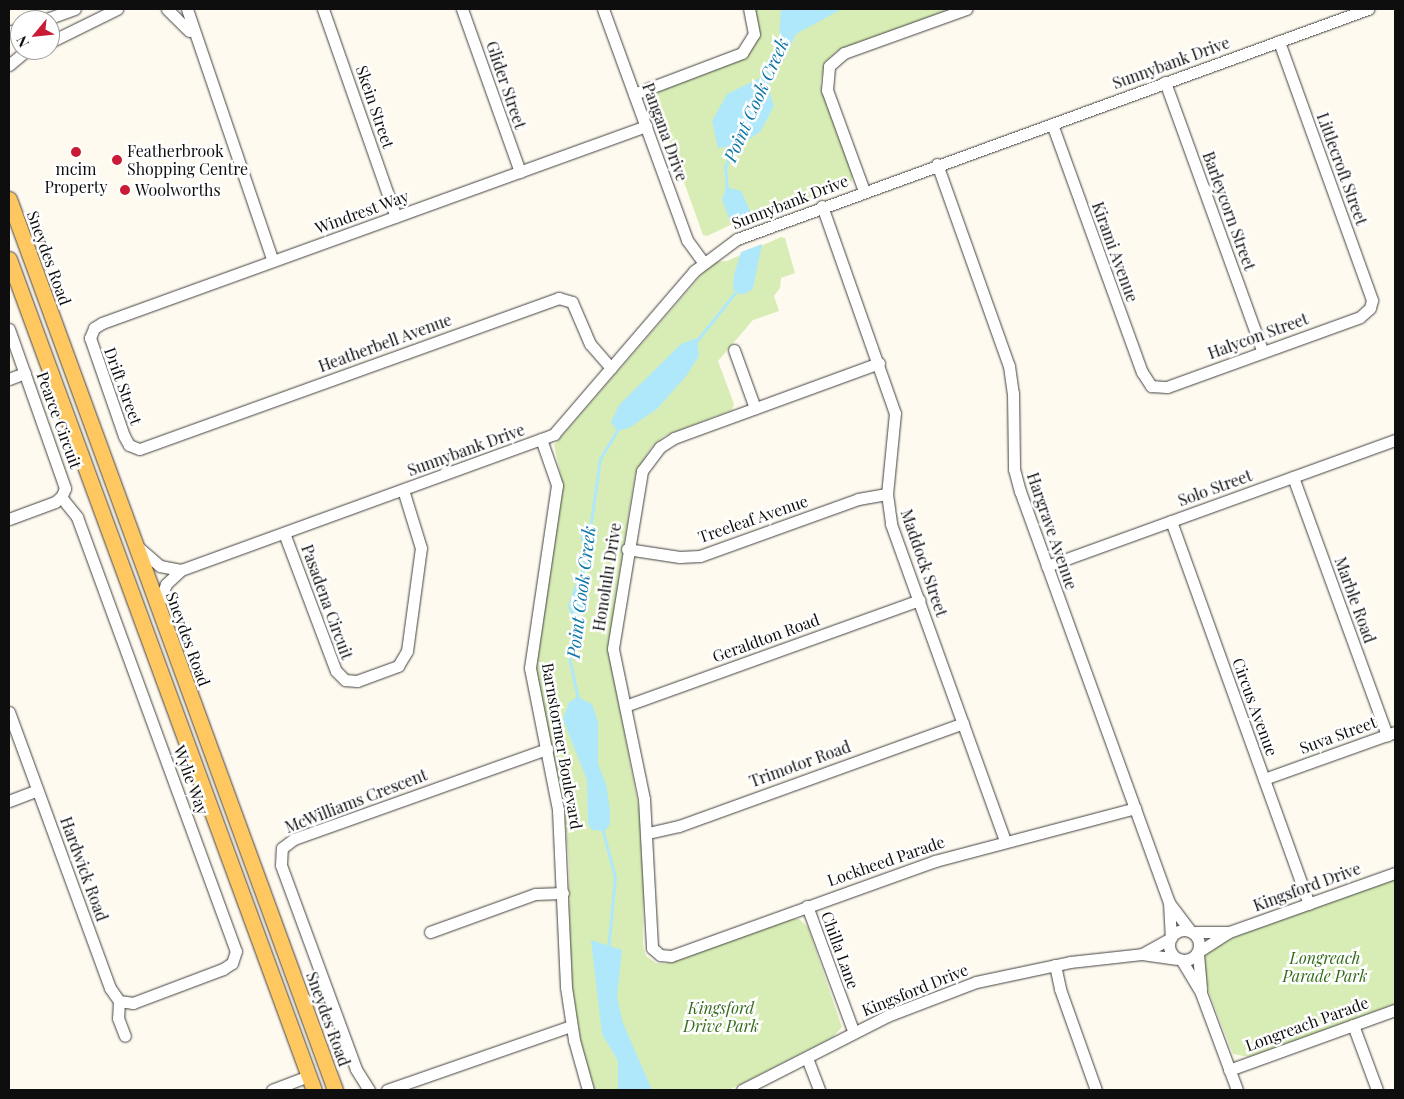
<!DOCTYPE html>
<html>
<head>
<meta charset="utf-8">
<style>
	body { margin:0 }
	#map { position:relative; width:1404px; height:1099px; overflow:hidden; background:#fffaef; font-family:"Playfair Display",serif }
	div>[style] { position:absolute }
	.green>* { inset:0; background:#d8edb5 }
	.water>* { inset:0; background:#afe7fb }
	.stream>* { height:3px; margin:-1.5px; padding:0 1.5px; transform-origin:1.5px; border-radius:1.5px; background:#afe7fb }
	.roads { filter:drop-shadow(0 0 1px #414141) drop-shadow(0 0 1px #414141) }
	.minor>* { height:11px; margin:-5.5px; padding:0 5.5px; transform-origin:5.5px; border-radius:5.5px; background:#fff }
	.minor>.ring { margin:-5.5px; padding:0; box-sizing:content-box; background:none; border:11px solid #fff; border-radius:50% }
	.major>* { height:15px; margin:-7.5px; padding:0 7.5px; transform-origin:7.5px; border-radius:7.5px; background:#ffc75f }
	.dots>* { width:14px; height:14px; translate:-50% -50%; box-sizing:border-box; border:2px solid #fff; border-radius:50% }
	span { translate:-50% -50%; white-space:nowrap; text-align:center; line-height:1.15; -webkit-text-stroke:5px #fff; paint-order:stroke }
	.street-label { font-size:16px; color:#0e0e0e }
	.poi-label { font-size:16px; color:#0e0e0e }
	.left { translate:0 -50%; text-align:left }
	.park-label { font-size:16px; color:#336b19; font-style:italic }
	.water-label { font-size:18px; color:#0d77aa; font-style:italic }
	.frame { position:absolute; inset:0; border:10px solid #0e0e0e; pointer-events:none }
	.north { position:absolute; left:10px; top:10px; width:50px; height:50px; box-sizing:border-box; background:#fff; border:1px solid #9f9f9f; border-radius:50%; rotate:242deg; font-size:14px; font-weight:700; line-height:20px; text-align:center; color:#0e0e0e }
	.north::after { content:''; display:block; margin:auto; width:18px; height:22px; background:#c91b36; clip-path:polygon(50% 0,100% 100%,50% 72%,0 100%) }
</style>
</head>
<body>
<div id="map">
	<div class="green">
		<i style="clip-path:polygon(754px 9px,953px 9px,837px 51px,825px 62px,820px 84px,852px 172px,852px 181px,848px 188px,774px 216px,771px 209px,752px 215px,707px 236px,703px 235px,652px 93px,749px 54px,760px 35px)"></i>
		<i style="clip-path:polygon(781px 237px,785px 238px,795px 273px,781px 278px,780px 288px,774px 296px,779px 311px,753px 320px,718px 361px,734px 404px,732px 410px,664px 436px,651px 448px,635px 474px,608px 649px,640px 814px,644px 877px,643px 944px,646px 956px,656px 963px,665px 964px,788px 919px,799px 919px,808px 927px,842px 1027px,833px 1037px,729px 1090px,595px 1090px,581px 1042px,570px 974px,569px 865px,564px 807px,536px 671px,563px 485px,554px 445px,704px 272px,715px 262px,727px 261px)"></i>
		<i style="clip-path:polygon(1395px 879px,1395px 1004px,1249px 1057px,1233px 1054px,1208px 990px,1203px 959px,1207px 952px,1237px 936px)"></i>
	</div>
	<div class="water">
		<i style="clip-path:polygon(781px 9px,842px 9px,796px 34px,786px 56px,770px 73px,769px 91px,774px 106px,761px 131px,741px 145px,718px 148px,712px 121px,727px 94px,762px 77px,778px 52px)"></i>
		<i style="clip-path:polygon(726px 187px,741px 191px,752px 215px,731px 223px,722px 200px)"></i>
		<i style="clip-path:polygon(762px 244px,753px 289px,742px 295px,733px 289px,734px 275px,741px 252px)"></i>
		<i style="clip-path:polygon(697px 338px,699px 356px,687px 375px,657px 409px,629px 428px,617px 431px,611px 422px,619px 405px,681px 344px)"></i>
		<i style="clip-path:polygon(585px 521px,598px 535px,584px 576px,585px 611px,580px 616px,571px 614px,568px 606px,584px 560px,581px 536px)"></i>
		<i style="clip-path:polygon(578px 697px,592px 704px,598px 722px,598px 764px,606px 784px,610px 810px,610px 824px,605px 831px,592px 830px,588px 824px,587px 780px,563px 719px,569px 702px)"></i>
		<i style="clip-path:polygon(591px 940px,622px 950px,617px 997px,623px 1023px,652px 1090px,618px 1090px,618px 1061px,602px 1034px)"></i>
	</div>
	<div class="stream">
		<i style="left:727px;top:189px;width:22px;rotate:-95deg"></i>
		<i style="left:725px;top:167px;width:26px;rotate:-65deg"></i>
		<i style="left:695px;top:343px;width:69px;rotate:-51.5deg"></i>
		<i style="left:590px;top:529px;width:71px;rotate:-81.9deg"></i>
		<i style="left:600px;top:459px;width:35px;rotate:-59deg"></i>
		<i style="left:575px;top:612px;width:45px;rotate:97.6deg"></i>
		<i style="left:569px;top:657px;width:43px;rotate:77.9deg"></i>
		<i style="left:602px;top:828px;width:51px;rotate:75.1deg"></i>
		<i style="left:615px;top:877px;width:73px;rotate:95.5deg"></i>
	</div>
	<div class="roads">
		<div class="minor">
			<i style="left:167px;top:9px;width:31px;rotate:45deg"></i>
			<i style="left:187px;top:9px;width:266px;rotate:71.2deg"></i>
			<i style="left:323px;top:9px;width:220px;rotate:70.7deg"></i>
			<i style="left:462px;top:9px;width:173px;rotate:70.4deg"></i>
			<i style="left:603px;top:9px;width:246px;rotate:70deg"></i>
			<i style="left:687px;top:240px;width:27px;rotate:54deg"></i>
			<i style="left:44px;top:20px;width:33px;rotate:-20deg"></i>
			<i style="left:9px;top:32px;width:12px;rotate:-20deg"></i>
			<i style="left:50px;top:42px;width:75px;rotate:-26.2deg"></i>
			<i style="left:9px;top:65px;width:23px;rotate:-40deg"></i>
			<i style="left:1165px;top:82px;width:287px;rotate:70.1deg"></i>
			<i style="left:634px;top:94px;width:116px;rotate:-20.8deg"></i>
			<i style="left:742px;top:53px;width:22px;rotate:-58deg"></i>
			<i style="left:754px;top:34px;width:25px;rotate:-101deg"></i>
			<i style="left:1052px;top:124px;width:264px;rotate:70.1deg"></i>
			<i style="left:1142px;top:372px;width:17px;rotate:57deg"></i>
			<i style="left:1151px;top:386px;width:16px;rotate:4deg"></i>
			<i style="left:1167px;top:387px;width:205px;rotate:-19.9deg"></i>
			<i style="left:1360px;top:317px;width:13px;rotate:-42deg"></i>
			<i style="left:1370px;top:308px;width:8px;rotate:-76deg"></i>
			<i style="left:1372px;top:300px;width:275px;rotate:-109.8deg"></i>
			<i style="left:937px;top:164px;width:214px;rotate:70.4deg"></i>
			<i style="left:1009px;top:366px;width:27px;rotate:82deg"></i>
			<i style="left:1013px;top:393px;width:76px;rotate:89.2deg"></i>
			<i style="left:1014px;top:469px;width:23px;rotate:75deg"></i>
			<i style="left:1020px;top:491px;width:437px;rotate:70.1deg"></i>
			<i style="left:1169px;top:902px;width:35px;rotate:87deg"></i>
			<i style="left:864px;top:191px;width:108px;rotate:-110.1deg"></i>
			<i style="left:827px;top:90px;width:24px;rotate:-85deg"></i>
			<i style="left:829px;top:66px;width:20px;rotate:-41deg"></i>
			<i style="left:844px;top:53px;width:130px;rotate:-19.8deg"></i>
			<i style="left:822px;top:206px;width:219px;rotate:70.6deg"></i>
			<i style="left:895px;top:413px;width:81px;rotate:95.6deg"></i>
			<i style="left:887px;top:494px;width:30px;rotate:82deg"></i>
			<i style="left:891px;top:524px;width:336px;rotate:70.2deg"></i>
			<i style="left:9px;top:329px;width:169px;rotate:70.6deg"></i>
			<i style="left:65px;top:488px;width:9px;rotate:111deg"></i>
			<i style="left:62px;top:496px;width:9px;rotate:139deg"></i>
			<i style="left:55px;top:502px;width:49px;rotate:159.7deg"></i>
			<i style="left:734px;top:350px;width:62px;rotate:70.1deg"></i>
			<i style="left:879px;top:363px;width:218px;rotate:159.9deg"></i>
			<i style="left:674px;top:438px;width:17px;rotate:147deg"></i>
			<i style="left:660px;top:447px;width:30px;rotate:127deg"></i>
			<i style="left:642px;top:471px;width:180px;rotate:99.3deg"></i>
			<i style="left:613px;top:649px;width:153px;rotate:78.3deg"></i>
			<i style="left:644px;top:799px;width:149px;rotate:86.9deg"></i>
			<i style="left:652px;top:948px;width:11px;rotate:41deg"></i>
			<i style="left:660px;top:955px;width:11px;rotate:5deg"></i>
			<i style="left:671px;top:956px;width:281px;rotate:-19.8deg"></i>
			<i style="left:935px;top:861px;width:207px;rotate:-14.8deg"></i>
			<i style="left:611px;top:368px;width:32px;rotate:-131deg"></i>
			<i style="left:590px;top:344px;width:46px;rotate:-113.2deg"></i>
			<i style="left:572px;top:302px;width:14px;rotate:-163deg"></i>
			<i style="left:559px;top:298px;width:446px;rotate:160.2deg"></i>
			<i style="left:139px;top:449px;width:11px;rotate:-158deg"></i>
			<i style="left:129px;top:445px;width:10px;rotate:-119deg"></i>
			<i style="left:124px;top:436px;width:104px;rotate:-109.1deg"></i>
			<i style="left:90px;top:338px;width:11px;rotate:-68deg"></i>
			<i style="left:94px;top:328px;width:9px;rotate:-32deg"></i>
			<i style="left:102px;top:323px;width:579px;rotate:-19.91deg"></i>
			<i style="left:9px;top:379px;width:17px;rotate:-21deg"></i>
			<i style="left:541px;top:439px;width:49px;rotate:70.8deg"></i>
			<i style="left:557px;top:485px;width:185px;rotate:98.4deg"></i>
			<i style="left:530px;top:668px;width:145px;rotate:78.8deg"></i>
			<i style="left:558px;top:810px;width:177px;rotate:87.4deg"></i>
			<i style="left:566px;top:987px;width:54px;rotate:81.4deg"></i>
			<i style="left:574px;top:1040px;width:52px;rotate:74.4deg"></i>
			<i style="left:1293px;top:477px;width:275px;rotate:70deg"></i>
			<i style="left:61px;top:497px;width:26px;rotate:51deg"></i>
			<i style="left:77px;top:517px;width:462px;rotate:69.9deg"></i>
			<i style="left:236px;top:951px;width:13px;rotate:108deg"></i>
			<i style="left:232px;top:963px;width:11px;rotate:146deg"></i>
			<i style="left:223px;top:969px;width:96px;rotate:159.3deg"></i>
			<i style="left:133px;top:1003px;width:14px;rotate:-172deg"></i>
			<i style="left:1171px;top:521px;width:407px;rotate:70.2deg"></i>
			<i style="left:284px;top:533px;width:147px;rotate:69.4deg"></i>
			<i style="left:336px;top:671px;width:13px;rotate:45deg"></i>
			<i style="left:345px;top:680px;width:12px;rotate:5deg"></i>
			<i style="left:357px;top:681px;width:44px;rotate:-20.1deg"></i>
			<i style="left:398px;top:666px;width:17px;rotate:-59deg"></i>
			<i style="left:407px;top:651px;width:104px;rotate:-82.3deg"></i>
			<i style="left:421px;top:548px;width:61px;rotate:-107.2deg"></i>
			<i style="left:138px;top:547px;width:29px;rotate:41deg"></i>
			<i style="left:160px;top:566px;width:21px;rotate:11deg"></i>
			<i style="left:627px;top:549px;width:53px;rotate:8.7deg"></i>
			<i style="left:679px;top:557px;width:21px;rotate:-3deg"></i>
			<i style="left:700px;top:556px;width:168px;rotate:-19.8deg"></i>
			<i style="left:858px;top:499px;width:29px;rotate:-10deg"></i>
			<i style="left:1047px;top:566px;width:370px;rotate:-19.9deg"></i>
			<i style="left:158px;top:606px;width:23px;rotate:-70deg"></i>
			<i style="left:166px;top:584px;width:21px;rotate:-43deg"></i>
			<i style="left:181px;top:570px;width:397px;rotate:-20deg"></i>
			<i style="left:554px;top:434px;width:215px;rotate:-49.3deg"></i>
			<i style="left:694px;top:271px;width:54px;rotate:-36.7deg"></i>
			<i style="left:737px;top:239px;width:672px;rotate:-20.03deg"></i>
			<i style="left:625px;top:706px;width:313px;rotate:-19.8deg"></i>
			<i style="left:9px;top:712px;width:294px;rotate:69.9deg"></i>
			<i style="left:110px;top:988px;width:16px;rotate:55deg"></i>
			<i style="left:119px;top:1001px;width:17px;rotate:93deg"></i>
			<i style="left:118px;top:1018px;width:19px;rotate:69deg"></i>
			<i style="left:1264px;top:779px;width:139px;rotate:-19.7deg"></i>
			<i style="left:9px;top:801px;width:30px;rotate:-21deg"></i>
			<i style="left:648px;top:833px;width:32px;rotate:-13deg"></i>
			<i style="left:679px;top:826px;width:302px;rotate:-19.9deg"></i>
			<i style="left:1170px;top:904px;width:34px;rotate:53deg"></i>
			<i style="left:807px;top:906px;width:135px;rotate:69.7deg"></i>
			<i class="ring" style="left:1169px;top:930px;width:19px;height:19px"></i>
			<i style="left:430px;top:932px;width:112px;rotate:-19.9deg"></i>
			<i style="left:535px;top:894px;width:28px;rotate:-2deg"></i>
			<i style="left:1193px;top:932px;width:34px"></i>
			<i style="left:1198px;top:952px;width:37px;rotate:-33deg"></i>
			<i style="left:1229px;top:932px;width:176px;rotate:-19.6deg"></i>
			<i style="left:1142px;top:954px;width:33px;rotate:-29deg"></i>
			<i style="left:1198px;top:954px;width:35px;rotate:85deg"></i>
			<i style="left:1182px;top:961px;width:37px;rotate:59deg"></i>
			<i style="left:1201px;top:993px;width:103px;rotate:69.6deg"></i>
			<i style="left:1055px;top:965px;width:25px;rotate:78deg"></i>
			<i style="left:1060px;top:989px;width:107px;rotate:70.4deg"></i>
			<i style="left:1353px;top:1025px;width:69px;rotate:69.7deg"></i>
			<i style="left:807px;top:1058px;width:34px;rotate:69deg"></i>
			<i style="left:1229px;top:1070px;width:177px;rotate:-19.9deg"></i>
			<i style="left:272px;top:1090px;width:40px;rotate:-21deg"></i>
			<i style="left:369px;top:1090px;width:25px;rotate:-122deg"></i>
			<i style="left:356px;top:1069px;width:217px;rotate:-110.2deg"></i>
			<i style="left:281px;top:865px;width:17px;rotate:-87deg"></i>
			<i style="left:282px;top:848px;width:15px;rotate:-37deg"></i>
			<i style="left:294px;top:839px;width:269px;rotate:-19.6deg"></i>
			<i style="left:387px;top:1090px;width:195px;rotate:-19.2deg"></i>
			<i style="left:742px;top:1090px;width:163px;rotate:-27deg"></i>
			<i style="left:887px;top:1016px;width:95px;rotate:-20.9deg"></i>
			<i style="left:976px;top:982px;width:96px;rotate:-12deg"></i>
			<i style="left:1070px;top:962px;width:72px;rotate:-6.3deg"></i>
			<i style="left:1142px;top:954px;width:34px;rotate:8deg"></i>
		</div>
		<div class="major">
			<i style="left:9px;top:199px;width:949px;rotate:69.9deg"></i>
			<i style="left:9px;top:259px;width:885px;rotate:69.85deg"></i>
		</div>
	</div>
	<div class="dots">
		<i style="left:76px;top:152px;background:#c91b36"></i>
		<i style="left:117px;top:160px;background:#c91b36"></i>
		<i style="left:125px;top:190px;background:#c91b36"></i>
	</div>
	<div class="street-label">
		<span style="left:1171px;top:63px;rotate:-20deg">Sunnybank Drive</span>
		<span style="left:506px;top:85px;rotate:71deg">Glider Street</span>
		<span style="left:375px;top:107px;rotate:71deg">Skein Street</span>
		<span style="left:665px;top:132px;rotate:70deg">Pangana Drive</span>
		<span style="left:1342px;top:169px;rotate:70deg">Littlecroft Street</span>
		<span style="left:790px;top:202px;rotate:-21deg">Sunnybank Drive</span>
		<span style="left:1229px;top:211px;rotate:70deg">Barleycorn Street</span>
		<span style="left:362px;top:212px;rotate:-20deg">Windrest Way</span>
		<span style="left:1115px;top:252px;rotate:70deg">Kirami Avenue</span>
		<span style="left:49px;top:258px;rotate:70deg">Sneydes Road</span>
		<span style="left:1258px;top:336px;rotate:-20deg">Halycon Street</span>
		<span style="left:385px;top:343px;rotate:-20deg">Heatherbell Avenue</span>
		<span style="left:123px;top:386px;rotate:70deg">Drift Street</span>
		<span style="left:59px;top:420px;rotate:70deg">Pearce Circuit</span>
		<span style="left:466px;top:450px;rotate:-20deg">Sunnybank Drive</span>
		<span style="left:1215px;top:488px;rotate:-20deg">Solo Street</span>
		<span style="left:753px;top:519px;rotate:-19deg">Treeleaf Avenue</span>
		<span style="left:1052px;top:531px;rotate:71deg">Hargrave Avenue</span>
		<span style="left:924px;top:563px;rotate:71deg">Maddock Street</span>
		<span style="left:607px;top:577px;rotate:-81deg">Honolulu Drive</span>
		<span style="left:1355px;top:600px;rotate:70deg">Marble Road</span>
		<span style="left:327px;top:602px;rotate:70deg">Pasadena Circuit</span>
		<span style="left:766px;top:638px;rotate:-20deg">Geraldton Road</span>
		<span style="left:188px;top:639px;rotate:70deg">Sneydes Road</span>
		<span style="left:1255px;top:707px;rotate:70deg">Circus Avenue</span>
		<span style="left:1338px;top:735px;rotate:-20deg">Suva Street</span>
		<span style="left:562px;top:746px;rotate:80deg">Barnstormer Boulevard</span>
		<span style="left:800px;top:764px;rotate:-20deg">Trimotor Road</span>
		<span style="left:191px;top:780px;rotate:70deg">Wylie Way</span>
		<span style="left:356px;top:801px;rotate:-21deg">McWilliams Crescent</span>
		<span style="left:886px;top:861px;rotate:-19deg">Lockheed Parade</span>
		<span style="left:84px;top:869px;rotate:70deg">Hardwick Road</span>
		<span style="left:1307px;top:887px;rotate:-20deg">Kingsford Drive</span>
		<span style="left:840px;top:950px;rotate:70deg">Chilla Lane</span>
		<span style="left:915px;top:990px;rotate:-22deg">Kingsford Drive</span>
		<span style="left:328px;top:1019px;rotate:70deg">Sneydes Road</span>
		<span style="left:1307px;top:1024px;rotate:-20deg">Longreach Parade</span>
	</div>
	<div class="poi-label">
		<span class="left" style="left:127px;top:160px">Featherbrook<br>Shopping Centre</span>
		<span style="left:76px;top:178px">mcim<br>Property</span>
		<span class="left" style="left:135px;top:190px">Woolworths</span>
	</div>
	<div class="park-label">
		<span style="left:1325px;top:967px">Longreach<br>Parade Park</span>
		<span style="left:721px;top:1017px">Kingsford<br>Drive Park</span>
	</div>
	<div class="water-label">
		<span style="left:756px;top:100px;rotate:-66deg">Point Cook Creek</span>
		<span style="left:581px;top:592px;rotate:-83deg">Point Cook Creek</span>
	</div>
	<div class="frame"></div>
	<div class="north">N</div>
</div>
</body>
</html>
